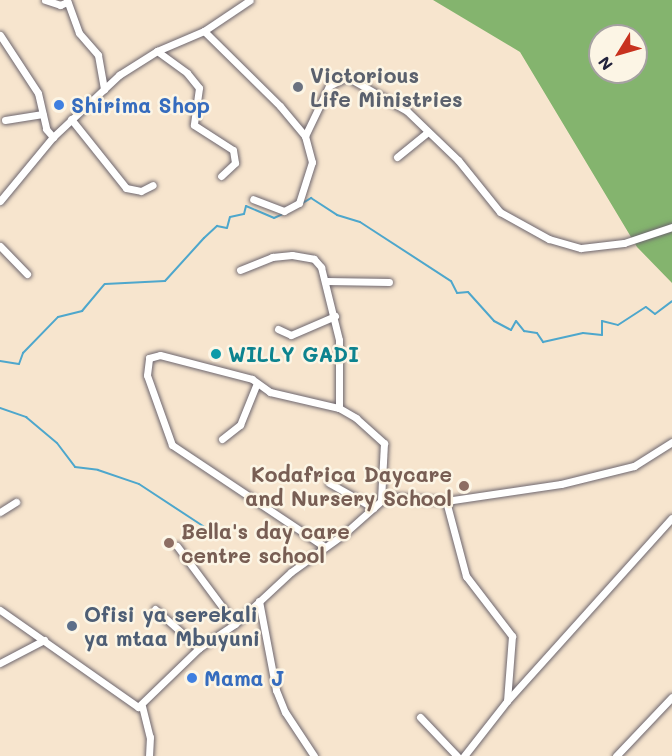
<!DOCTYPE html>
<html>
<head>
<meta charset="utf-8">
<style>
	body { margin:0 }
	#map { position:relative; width:672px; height:756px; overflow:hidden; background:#f7e5ce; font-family:Mali,sans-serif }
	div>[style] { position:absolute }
	.forest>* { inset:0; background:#84b46e }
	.stream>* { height:2px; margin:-1px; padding:0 1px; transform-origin:1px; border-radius:1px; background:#4ea7cc }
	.roads { filter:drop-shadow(0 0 2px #6d666e) drop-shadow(0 0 2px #6d666e) }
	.street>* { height:7px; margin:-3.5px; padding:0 3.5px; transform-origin:3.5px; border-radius:3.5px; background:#fff }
	.dots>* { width:16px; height:16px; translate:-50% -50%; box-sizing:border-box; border:3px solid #fcf5e5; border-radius:50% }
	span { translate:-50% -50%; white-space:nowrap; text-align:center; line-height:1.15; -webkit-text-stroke:5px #fcf5e5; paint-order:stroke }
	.worship-label { font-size:21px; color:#5b616d; font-weight:700 }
	.left { translate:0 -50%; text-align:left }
	.shop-label { font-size:21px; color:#366cbe; font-weight:700 }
	.culture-label { font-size:21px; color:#0d838f; font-weight:700 }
	.education-label { font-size:21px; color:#785e54; font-weight:700 }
	.right { translate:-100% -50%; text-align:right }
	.service-label { font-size:21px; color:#4e5e75; font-weight:700 }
	.north { position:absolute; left:588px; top:24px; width:60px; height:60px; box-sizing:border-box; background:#fcf5e5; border:2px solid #a5a1a1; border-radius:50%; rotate:233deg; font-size:16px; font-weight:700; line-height:24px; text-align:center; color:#22223b }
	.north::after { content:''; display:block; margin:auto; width:21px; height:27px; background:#c8321e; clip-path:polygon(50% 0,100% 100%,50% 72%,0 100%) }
</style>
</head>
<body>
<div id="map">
	<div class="forest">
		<i style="clip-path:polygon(evenodd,433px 0,672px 0,672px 283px,637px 247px,520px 52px,433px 0,600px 36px,636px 36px,636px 72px,600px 72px,600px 36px)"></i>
	</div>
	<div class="stream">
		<i style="left:301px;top:204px;width:12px;rotate:-31deg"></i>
		<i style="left:311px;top:198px;width:31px;rotate:33deg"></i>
		<i style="left:337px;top:215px;width:24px;rotate:17deg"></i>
		<i style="left:360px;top:222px;width:108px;rotate:33deg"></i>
		<i style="left:451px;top:281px;width:13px;rotate:63deg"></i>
		<i style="left:457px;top:293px;width:11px;rotate:-5deg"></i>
		<i style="left:468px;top:292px;width:39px;rotate:48deg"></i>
		<i style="left:494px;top:321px;width:19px;rotate:28deg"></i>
		<i style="left:511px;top:330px;width:10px;rotate:-61deg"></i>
		<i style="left:516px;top:321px;width:13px;rotate:51deg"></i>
		<i style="left:524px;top:331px;width:13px;rotate:9deg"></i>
		<i style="left:537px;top:333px;width:11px;rotate:56deg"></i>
		<i style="left:543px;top:342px;width:41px;rotate:-12.7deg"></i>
		<i style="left:583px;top:333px;width:19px;rotate:6deg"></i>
		<i style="left:602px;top:335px;width:14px;rotate:-90deg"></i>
		<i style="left:602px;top:321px;width:16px;rotate:14deg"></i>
		<i style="left:618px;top:325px;width:33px;rotate:-33deg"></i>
		<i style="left:646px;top:307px;width:11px;rotate:38deg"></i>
		<i style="left:655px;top:314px;width:21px;rotate:-37deg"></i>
		<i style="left:0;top:361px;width:19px;rotate:9deg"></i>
		<i style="left:19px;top:364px;width:12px;rotate:-70deg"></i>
		<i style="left:23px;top:353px;width:50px;rotate:-45.8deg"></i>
		<i style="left:58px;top:317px;width:25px;rotate:-14deg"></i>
		<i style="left:82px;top:311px;width:35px;rotate:-50deg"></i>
		<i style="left:105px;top:284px;width:60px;rotate:-2.9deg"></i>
		<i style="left:165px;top:281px;width:58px;rotate:-47.8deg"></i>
		<i style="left:204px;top:238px;width:18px;rotate:-43deg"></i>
		<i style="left:217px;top:226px;width:10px;rotate:11deg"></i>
		<i style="left:227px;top:228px;width:11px;rotate:-75deg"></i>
		<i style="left:230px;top:217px;width:14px;rotate:-12deg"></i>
		<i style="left:244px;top:214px;width:8px;rotate:-76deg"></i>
		<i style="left:246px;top:206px;width:30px;rotate:23deg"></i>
		<i style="left:274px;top:218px;width:10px;rotate:-24deg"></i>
		<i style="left:0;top:408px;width:28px;rotate:19deg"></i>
		<i style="left:26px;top:417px;width:40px;rotate:40deg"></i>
		<i style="left:57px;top:443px;width:30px;rotate:53deg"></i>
		<i style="left:75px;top:467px;width:23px;rotate:7deg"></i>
		<i style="left:98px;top:470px;width:43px;rotate:18.9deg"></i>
		<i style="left:139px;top:484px;width:77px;rotate:33.3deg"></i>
	</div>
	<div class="roads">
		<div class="street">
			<i style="left:45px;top:0;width:16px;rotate:18deg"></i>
			<i style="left:60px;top:5px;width:8px;rotate:-23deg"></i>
			<i style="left:67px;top:0;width:35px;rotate:70deg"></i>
			<i style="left:79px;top:33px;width:29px;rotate:49deg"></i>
			<i style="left:98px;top:55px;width:35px;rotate:80deg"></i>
			<i style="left:204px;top:31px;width:107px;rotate:44.6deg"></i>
			<i style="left:280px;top:106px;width:39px;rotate:50deg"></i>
			<i style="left:305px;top:136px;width:27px;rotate:75deg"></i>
			<i style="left:312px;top:162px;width:43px;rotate:107.6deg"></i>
			<i style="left:299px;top:203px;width:17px;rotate:152deg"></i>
			<i style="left:284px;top:211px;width:33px;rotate:-159deg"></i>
			<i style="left:0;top:35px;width:69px;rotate:56.8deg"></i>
			<i style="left:38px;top:93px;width:37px;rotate:77deg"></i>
			<i style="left:46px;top:129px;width:11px;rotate:49deg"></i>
			<i style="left:157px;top:51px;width:37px;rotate:36deg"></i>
			<i style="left:187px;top:73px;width:19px;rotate:51deg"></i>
			<i style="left:199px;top:88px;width:37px;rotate:98deg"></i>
			<i style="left:194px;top:125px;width:46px;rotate:32.7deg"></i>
			<i style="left:233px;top:150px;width:13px;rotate:81deg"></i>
			<i style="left:235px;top:163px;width:19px;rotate:137deg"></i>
			<i style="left:71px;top:119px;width:88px;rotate:51.4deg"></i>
			<i style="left:126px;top:188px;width:15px;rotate:11deg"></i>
			<i style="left:141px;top:191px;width:13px;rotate:-27deg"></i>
			<i style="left:5px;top:120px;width:38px;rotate:-9deg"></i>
			<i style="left:305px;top:136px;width:55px;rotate:-64.4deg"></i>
			<i style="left:329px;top:86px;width:20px;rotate:-27deg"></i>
			<i style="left:347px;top:77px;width:69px;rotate:29.5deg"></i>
			<i style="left:407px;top:111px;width:71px;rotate:43.9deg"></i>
			<i style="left:458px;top:160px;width:67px;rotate:51.1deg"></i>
			<i style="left:500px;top:212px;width:56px;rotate:28.9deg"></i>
			<i style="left:549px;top:239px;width:33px;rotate:16deg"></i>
			<i style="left:581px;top:248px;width:43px;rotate:-6.6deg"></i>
			<i style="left:624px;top:243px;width:51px;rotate:-18.4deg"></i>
			<i style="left:397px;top:157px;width:40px;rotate:-39deg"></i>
			<i style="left:0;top:201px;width:83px;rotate:-50.4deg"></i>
			<i style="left:53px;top:137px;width:91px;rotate:-43.2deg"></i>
			<i style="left:119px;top:75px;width:45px;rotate:-32.3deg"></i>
			<i style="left:157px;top:51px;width:51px;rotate:-23.1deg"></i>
			<i style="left:204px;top:31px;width:55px;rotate:-34deg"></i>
			<i style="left:0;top:246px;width:39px;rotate:46deg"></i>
			<i style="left:240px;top:270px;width:35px;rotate:-22deg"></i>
			<i style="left:272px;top:257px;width:20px;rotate:-6deg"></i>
			<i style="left:292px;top:255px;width:22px;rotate:10deg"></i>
			<i style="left:314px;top:259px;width:11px;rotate:49deg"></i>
			<i style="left:321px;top:267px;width:75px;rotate:76.1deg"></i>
			<i style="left:339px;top:340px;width:68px;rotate:90deg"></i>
			<i style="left:326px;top:281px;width:63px;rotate:0.9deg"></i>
			<i style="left:278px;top:329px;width:14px;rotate:25deg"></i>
			<i style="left:291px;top:335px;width:48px;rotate:-23.4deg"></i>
			<i style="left:222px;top:439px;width:23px;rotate:-38deg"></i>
			<i style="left:240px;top:425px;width:45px;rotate:-68deg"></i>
			<i style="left:329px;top:483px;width:51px;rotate:29.1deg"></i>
			<i style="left:446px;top:501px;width:78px;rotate:75.1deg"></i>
			<i style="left:466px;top:576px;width:76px;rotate:52.5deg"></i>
			<i style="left:512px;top:636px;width:65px;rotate:94.4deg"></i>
			<i style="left:0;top:512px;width:19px;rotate:-32deg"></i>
			<i style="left:177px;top:546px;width:97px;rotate:53.4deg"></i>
			<i style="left:325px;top:547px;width:184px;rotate:-146.3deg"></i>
			<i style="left:172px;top:445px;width:74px;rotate:-109.7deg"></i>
			<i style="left:147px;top:375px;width:17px;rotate:-83deg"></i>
			<i style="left:149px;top:358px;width:11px;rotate:-15deg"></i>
			<i style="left:160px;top:355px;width:95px;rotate:14.6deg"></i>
			<i style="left:252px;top:379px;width:22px;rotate:36deg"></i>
			<i style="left:270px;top:392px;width:71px;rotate:13.1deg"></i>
			<i style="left:339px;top:408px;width:20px;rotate:30deg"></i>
			<i style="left:356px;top:418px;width:38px;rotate:42deg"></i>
			<i style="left:384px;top:443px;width:58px;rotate:93deg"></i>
			<i style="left:259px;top:601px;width:91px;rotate:79.2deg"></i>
			<i style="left:276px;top:690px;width:24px;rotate:68deg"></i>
			<i style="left:285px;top:712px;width:53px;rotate:56.6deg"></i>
			<i style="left:155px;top:609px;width:59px;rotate:41.6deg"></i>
			<i style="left:0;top:610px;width:169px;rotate:35.1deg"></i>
			<i style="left:138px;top:707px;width:85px;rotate:-44deg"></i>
			<i style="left:199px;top:648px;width:43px;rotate:-33.7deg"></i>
			<i style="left:235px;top:624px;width:76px;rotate:-42.9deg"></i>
			<i style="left:291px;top:572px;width:67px;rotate:-35.8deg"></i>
			<i style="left:345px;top:533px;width:48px;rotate:-41.6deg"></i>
			<i style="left:381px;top:501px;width:15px;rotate:-16deg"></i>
			<i style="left:395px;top:497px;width:51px;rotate:4.5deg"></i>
			<i style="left:446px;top:501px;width:116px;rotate:-8.4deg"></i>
			<i style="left:561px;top:484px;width:75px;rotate:-13.9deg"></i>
			<i style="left:634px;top:466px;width:45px;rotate:-32.3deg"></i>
			<i style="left:0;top:663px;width:50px;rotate:-27.6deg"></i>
			<i style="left:142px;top:706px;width:32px;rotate:76deg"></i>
			<i style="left:150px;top:737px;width:19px;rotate:93deg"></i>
			<i style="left:420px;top:717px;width:54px;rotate:46.5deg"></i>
			<i style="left:464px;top:756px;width:70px;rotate:-52deg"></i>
			<i style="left:507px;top:701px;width:246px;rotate:-48deg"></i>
			<i style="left:616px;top:756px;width:81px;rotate:-46.5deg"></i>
		</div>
	</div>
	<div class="dots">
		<i style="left:298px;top:87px;background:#6b7280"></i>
		<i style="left:59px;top:105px;background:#3f7fe0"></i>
		<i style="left:216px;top:354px;background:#0f9aa8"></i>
		<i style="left:464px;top:486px;background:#8d6e63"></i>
		<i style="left:169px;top:543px;background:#8d6e63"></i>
		<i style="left:72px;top:626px;background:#5c6f8a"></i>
		<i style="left:192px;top:678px;background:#3f7fe0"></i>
	</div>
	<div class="worship-label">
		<span class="left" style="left:310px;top:87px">Victorious<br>Life Ministries</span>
	</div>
	<div class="shop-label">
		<span class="left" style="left:71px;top:105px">Shirima Shop</span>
		<span class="left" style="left:204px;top:678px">Mama J</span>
	</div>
	<div class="culture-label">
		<span class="left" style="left:228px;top:354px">WILLY GADI</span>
	</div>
	<div class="education-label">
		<span class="right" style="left:452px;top:486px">Kodafrica Daycare<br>and Nursery School</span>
		<span class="left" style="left:181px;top:543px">Bella's day care<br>centre school</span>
	</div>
	<div class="service-label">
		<span class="left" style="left:84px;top:626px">Ofisi ya serekali<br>ya mtaa Mbuyuni</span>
	</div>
	<div class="north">N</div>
</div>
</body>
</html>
